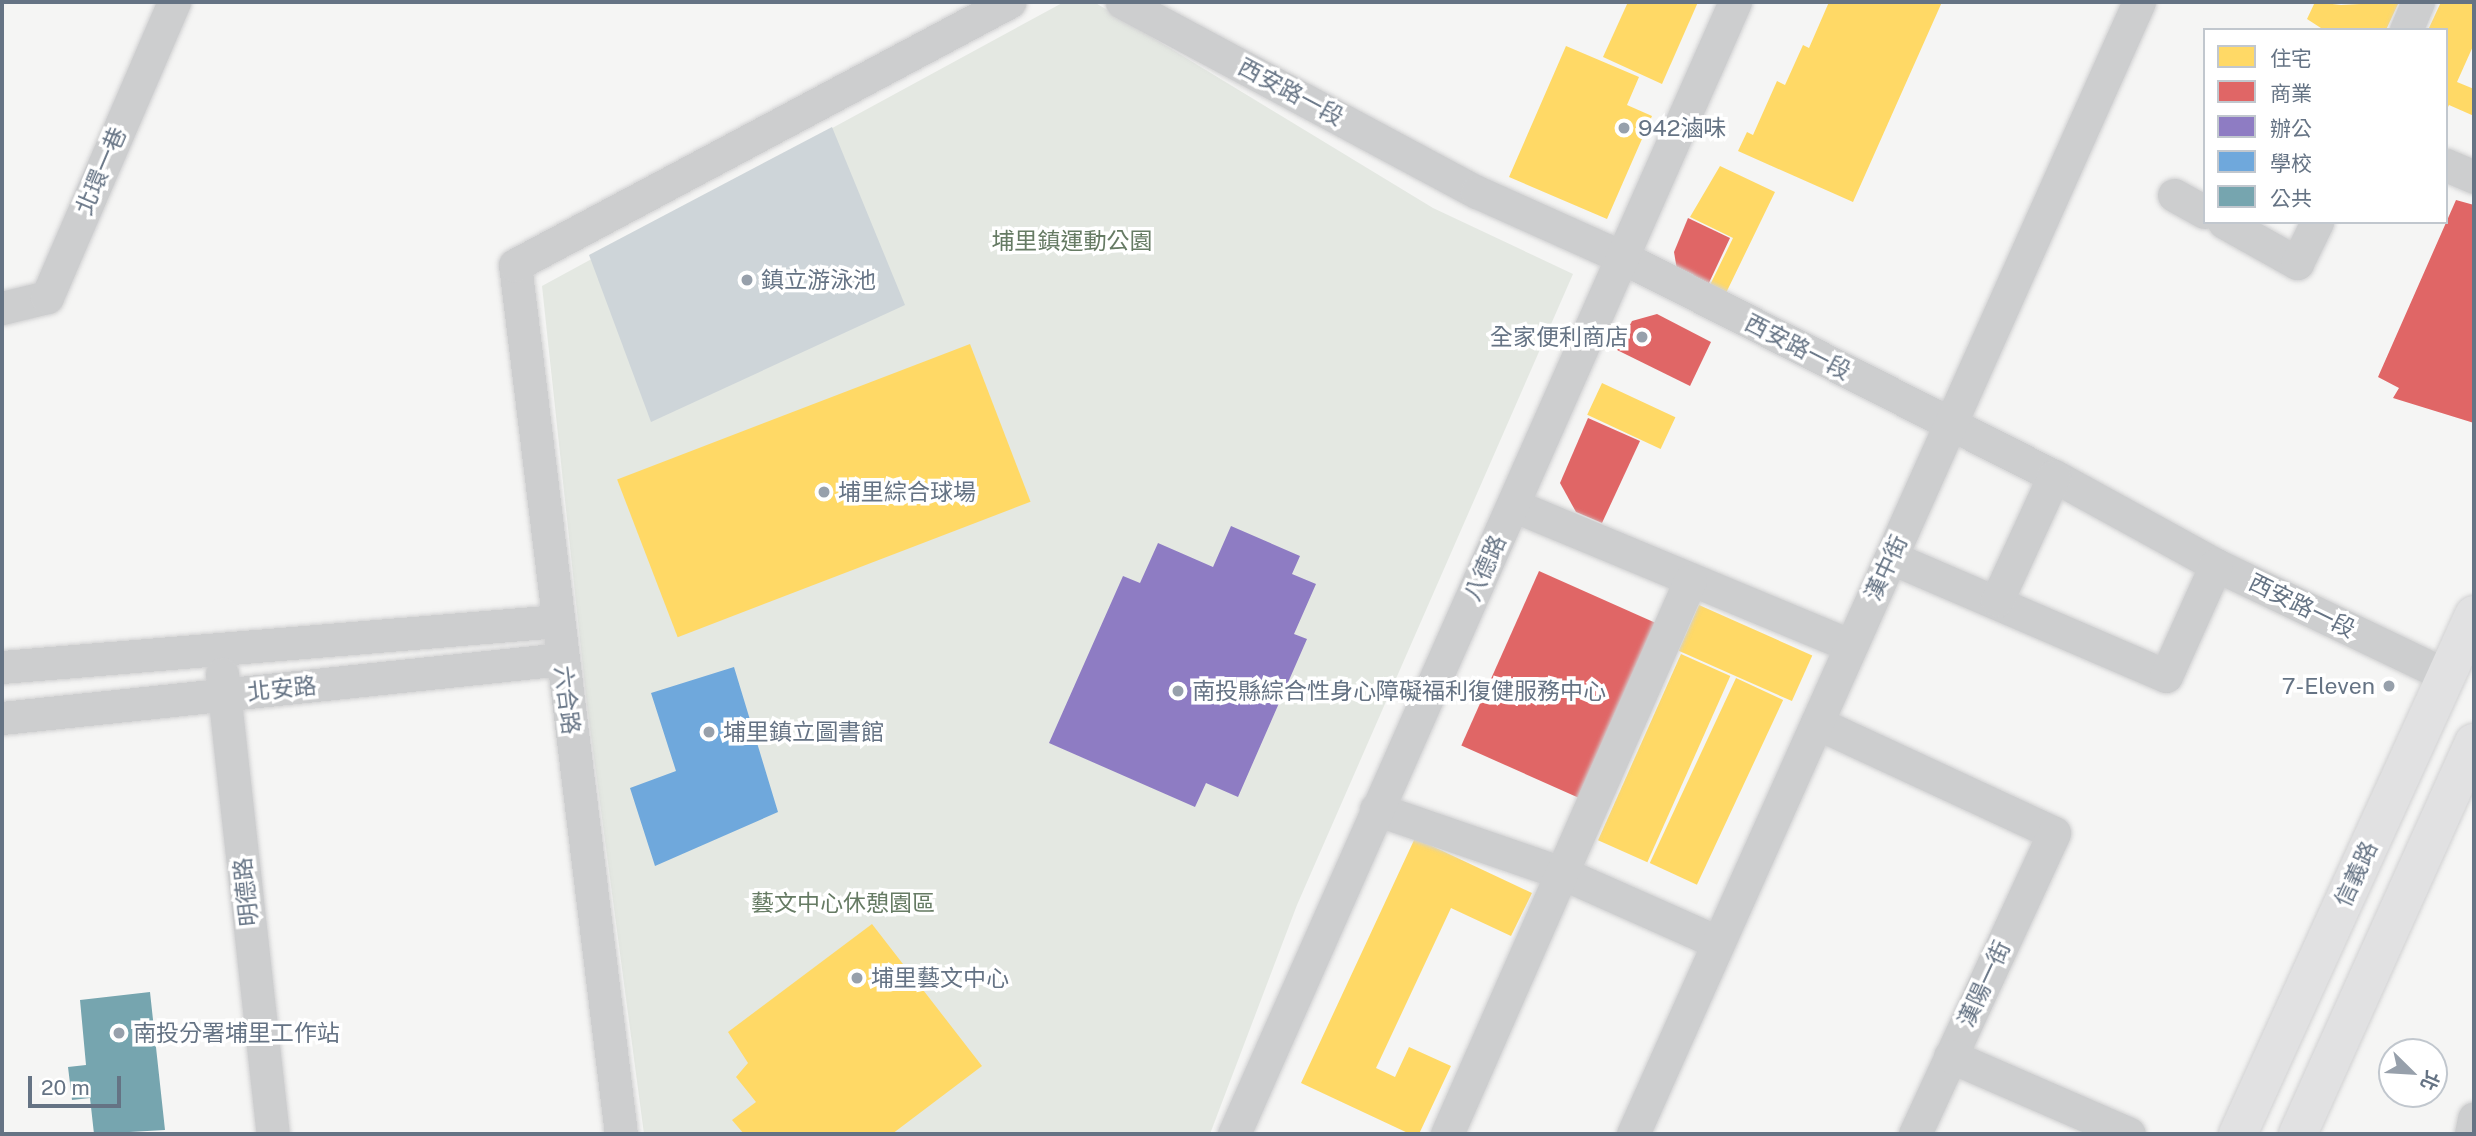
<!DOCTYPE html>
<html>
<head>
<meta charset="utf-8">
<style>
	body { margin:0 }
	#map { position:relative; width:2476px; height:1136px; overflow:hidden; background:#f5f5f4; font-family:"Public Sans","Noto Sans TC",sans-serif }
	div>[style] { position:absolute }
	.green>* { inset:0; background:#e4e8e2 }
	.water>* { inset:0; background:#ced5d9 }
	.homes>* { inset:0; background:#ffd966; transform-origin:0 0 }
	.shops>* { inset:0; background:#e06666; transform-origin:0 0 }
	.offices>* { inset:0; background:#8e7cc3 }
	.schools>* { inset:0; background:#6fa8dc }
	.public>* { inset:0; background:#76a5af }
	.roads { filter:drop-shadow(0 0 2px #d1d1d2) drop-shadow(0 0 2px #d1d1d2) }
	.minor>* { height:33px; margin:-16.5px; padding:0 16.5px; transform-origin:16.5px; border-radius:16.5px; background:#cdcecf }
	.major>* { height:38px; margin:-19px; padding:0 19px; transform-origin:19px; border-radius:19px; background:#e1e1e2 }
	.dots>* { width:19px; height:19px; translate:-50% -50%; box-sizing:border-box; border:4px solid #fff; border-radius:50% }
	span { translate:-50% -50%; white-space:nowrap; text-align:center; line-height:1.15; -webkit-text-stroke:7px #fff; paint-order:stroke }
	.street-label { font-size:23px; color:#657384 }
	.poi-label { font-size:23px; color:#657384 }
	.left { translate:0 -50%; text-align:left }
	.right { translate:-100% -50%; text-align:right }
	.park-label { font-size:23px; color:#667b64 }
	.frame { position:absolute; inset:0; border:4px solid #657384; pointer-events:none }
	.legend { position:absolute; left:2203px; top:28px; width:245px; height:196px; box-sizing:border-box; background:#fff; border:2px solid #c1c7ce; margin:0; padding:9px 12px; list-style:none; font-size:21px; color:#657384 }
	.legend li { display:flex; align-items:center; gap:14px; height:35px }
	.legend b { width:35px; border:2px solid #c1c7ce }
	.north { position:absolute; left:2378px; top:1038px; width:70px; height:70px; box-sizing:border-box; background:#fff; border:2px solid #c1c7ce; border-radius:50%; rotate:114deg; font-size:19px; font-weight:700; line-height:28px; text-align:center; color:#657384 }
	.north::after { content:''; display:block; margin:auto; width:24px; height:32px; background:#97a0ab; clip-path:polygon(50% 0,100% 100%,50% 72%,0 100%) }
	.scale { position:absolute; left:28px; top:1076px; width:93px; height:32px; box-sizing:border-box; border:4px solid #657384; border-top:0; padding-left:9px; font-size:21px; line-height:24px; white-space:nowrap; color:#657384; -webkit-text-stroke:5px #fff; paint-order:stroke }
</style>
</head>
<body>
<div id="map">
	<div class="green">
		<i style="clip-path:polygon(1064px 2px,1094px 2px,1433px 208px,1573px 274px,1297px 905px,1210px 1134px,644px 1134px,587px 705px,542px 286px)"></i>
	</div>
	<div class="water">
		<i style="clip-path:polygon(832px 127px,905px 305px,651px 422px,589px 255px)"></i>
	</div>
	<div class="homes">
		<i style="clip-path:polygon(1628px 2px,1698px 2px,1662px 84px,1603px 57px)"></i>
		<i style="clip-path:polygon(1829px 2px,1942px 2px,1853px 202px,1738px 151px,1747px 132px,1753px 135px,1777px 81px,1785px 85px,1803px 45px,1809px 48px)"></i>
		<i style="clip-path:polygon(2315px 2px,2341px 5px,2399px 2px,2386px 30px,2324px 30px,2307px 19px)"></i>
		<i style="clip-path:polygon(2441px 2px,2474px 2px,2474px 44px,2457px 82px,2474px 89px,2474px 116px,2449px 105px,2446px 111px,2446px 30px,2428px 30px)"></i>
		<i style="clip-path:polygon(1566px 46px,1639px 77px,1627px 105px,1652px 116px,1607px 219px,1509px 177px)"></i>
		<i style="clip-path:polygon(1720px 166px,1775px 192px,1726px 293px,1710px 285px,1733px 238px,1690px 217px)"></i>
		<i style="left:970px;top:344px;width:169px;height:378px;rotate:69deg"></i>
		<i style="left:1602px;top:383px;width:81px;height:35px;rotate:25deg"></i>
		<i style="left:1699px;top:605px;width:124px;height:50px;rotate:24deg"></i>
		<i style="left:1681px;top:654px;width:54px;height:204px;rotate:24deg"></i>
		<i style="left:1736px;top:678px;width:52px;height:204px;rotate:25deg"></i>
		<i style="clip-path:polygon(1415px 838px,1532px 893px,1511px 936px,1451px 908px,1376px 1068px,1395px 1077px,1409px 1047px,1451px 1066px,1419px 1134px,1410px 1134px,1301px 1083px)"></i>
		<i style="clip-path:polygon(872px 924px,982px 1066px,892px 1134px,744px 1134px,732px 1120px,756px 1102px,736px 1077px,748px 1063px,728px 1032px)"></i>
	</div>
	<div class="shops">
		<i style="clip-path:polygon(2456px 200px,2474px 205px,2474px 423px,2393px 398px,2399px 388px,2378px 377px)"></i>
		<i style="clip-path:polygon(1688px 218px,1730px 238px,1708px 285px,1677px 270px,1674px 252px)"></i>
		<i style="clip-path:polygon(1657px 314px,1711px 342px,1690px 386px,1617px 350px,1632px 321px)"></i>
		<i style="clip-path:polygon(1588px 418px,1640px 441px,1602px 523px,1576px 512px,1560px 483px)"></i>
		<i style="left:1539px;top:571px;width:129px;height:191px;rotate:24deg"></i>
	</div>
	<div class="offices">
		<i style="clip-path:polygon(1231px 526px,1300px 556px,1292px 574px,1316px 584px,1294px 634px,1307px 639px,1238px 797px,1206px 783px,1195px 807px,1049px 743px,1123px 576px,1140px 583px,1158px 543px,1213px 567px)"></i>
	</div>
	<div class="schools">
		<i style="clip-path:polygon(734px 667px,778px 812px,655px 866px,630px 788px,676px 771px,651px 693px)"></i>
	</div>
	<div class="public">
		<i style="clip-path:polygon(150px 992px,165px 1130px,94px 1134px,90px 1098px,72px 1100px,68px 1067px,86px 1065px,80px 1000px)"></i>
	</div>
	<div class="roads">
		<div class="minor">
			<i style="left:1122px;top:2px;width:403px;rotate:28.2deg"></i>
			<i style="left:1477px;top:192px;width:161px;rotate:24.2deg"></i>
			<i style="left:1624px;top:258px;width:482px;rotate:26.9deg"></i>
			<i style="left:2054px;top:476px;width:185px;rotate:28.8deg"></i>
			<i style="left:2216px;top:565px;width:257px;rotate:25.6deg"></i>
			<i style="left:2406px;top:30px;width:30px;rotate:-67deg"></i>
			<i style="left:2446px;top:165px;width:30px;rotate:23deg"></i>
			<i style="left:2174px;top:195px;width:35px;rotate:29deg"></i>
			<i style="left:2224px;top:222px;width:84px;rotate:29.3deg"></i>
			<i style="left:2297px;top:263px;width:46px;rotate:-64deg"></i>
			<i style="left:2px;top:308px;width:46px;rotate:-13.7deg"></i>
			<i style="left:47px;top:297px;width:321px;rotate:-66.7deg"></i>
			<i style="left:1513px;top:505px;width:365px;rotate:22.6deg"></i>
			<i style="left:1892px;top:558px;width:298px;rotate:23.3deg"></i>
			<i style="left:2166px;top:676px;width:122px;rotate:-65.8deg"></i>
			<i style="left:1997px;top:600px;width:136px;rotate:-65.3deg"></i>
			<i style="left:2px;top:667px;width:558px;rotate:-4.73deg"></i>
			<i style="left:222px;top:674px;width:463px;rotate:83.7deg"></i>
			<i style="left:2px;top:718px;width:563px;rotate:-6.01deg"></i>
			<i style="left:1817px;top:723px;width:261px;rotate:24.9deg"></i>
			<i style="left:2054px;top:833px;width:332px;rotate:114.8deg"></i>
			<i style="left:1376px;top:809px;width:197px;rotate:19deg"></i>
			<i style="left:1562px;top:873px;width:167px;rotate:24deg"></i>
			<i style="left:1950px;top:1056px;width:195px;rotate:23.5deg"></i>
			<i style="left:621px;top:1134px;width:875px;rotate:-96.95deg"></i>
			<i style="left:515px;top:265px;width:560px;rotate:-28.03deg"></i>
			<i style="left:1234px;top:1134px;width:1238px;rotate:-66.13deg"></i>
			<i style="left:1447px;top:1134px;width:604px;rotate:-66.28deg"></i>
			<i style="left:1633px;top:1134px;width:1240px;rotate:-65.92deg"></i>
			<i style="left:2471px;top:1134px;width:16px;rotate:-79deg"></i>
		</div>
		<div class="major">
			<i style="left:2238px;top:1134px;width:570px;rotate:-65.55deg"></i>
			<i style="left:2298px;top:1134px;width:429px;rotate:-65.8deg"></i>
		</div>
	</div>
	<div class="dots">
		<i style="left:1624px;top:128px;background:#97a0ab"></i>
		<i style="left:747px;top:280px;background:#97a0ab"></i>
		<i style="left:1642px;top:337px;background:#97a0ab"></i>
		<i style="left:824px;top:492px;background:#97a0ab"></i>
		<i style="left:2389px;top:686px;background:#97a0ab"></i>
		<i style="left:1178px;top:691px;background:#97a0ab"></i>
		<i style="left:709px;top:732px;background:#97a0ab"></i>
		<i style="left:857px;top:978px;background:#97a0ab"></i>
		<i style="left:119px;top:1033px;background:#97a0ab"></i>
	</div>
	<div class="street-label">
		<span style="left:1291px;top:92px;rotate:28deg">西安路一段</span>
		<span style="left:101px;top:171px;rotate:-67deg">北環一巷</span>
		<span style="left:1798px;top:347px;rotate:27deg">西安路一段</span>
		<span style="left:1485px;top:568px;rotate:-66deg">八德路</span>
		<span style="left:1886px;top:568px;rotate:-65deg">漢中街</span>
		<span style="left:2302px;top:606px;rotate:26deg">西安路一段</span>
		<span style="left:282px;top:689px;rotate:-6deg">北安路</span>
		<span style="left:567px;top:700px;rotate:83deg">六合路</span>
		<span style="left:2356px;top:874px;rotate:-65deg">信義路</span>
		<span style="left:246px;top:892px;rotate:-96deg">明德路</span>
		<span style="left:1984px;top:984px;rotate:-65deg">漢陽一街</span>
	</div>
	<div class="poi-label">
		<span class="left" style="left:1638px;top:128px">942滷味</span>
		<span class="left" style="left:761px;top:280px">鎮立游泳池</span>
		<span class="right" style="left:1628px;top:337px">全家便利商店</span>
		<span class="left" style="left:838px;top:492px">埔里綜合球場</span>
		<span class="right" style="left:2375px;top:686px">7-Eleven</span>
		<span class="left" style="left:1192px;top:691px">南投縣綜合性身心障礙福利復健服務中心</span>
		<span class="left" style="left:723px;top:732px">埔里鎮立圖書館</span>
		<span class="left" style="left:871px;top:978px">埔里藝文中心</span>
		<span class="left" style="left:133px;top:1033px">南投分署埔里工作站</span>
	</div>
	<div class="park-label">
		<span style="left:1072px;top:241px">埔里鎮運動公園</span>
		<span style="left:843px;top:903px">藝文中心休憩園區</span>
	</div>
	<div class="frame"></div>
	<ul class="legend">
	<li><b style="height:19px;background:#ffd966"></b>住宅</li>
	<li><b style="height:19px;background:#e06666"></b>商業</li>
	<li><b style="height:19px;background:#8e7cc3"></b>辦公</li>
	<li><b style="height:19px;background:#6fa8dc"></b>學校</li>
	<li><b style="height:19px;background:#76a5af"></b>公共</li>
	</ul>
	<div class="north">北</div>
	<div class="scale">20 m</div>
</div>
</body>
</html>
